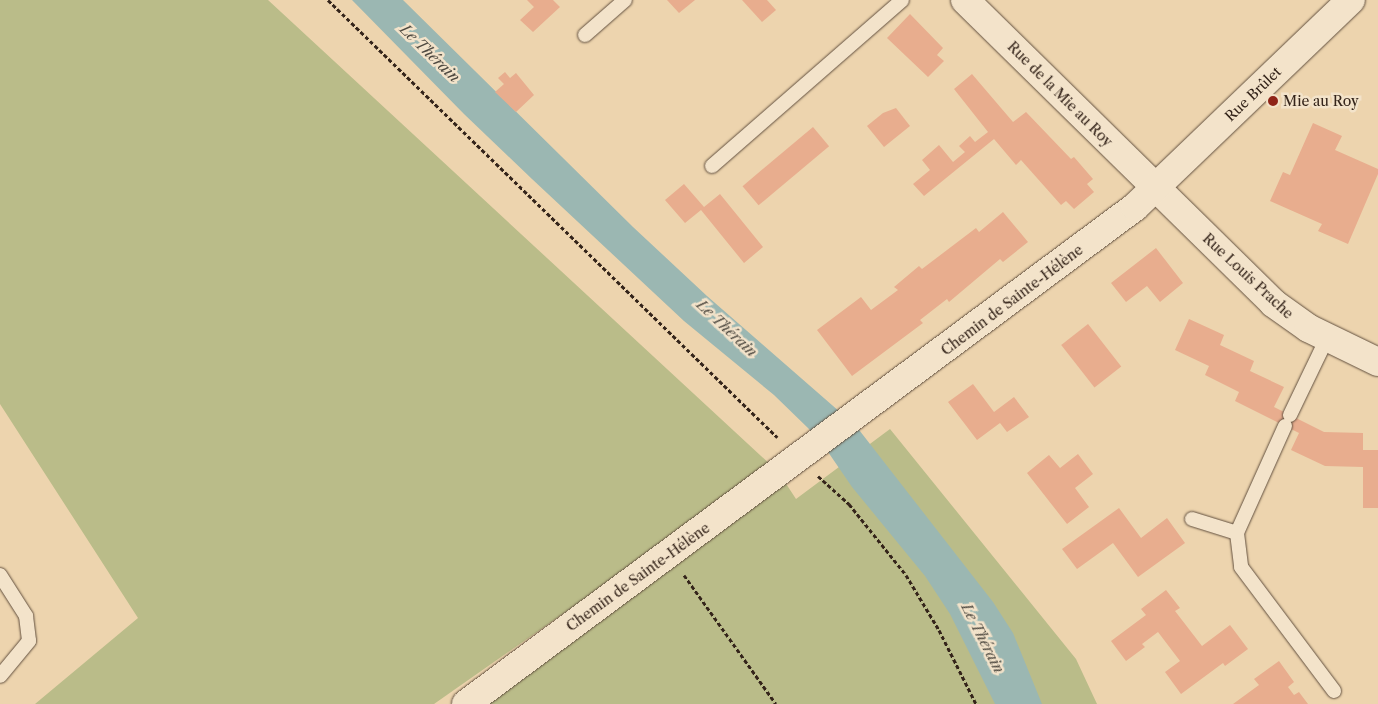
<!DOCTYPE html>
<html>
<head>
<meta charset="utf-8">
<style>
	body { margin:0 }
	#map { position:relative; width:1378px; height:704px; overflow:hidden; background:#edd4ae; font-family:"Libre Caslon Text",serif }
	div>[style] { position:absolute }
	.green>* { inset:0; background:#babc89 }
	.water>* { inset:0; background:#9bb7b2 }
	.building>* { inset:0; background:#e8ad8e; transform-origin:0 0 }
	.path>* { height:3px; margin-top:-1.5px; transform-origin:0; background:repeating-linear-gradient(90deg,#34241a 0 4px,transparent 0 6.5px) }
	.roads { filter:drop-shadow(0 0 1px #62503f) drop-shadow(0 0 1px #62503f) }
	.service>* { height:14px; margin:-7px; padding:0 7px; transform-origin:7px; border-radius:7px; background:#f3e3ca }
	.minor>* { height:28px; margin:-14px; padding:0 14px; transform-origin:14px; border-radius:14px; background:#f3e3ca }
	.dots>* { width:14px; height:14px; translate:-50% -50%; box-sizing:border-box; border:2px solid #f3e3ca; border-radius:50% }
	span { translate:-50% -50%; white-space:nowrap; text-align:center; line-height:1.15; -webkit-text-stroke:5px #f3e3ca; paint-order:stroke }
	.street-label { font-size:14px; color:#34241a }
	.poi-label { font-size:14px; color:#34241a }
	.left { translate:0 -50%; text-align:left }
	.water-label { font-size:15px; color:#4e4940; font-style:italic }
</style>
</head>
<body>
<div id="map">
	<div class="green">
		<i style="clip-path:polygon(0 0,268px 0,773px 467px,434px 704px,35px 704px,138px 618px,0 404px)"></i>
		<i style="clip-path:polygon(890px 429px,1076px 659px,1097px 704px,473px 704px,781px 476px,796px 499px)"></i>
	</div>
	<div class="water">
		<i style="clip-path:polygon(352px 0,403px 0,633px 227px,707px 296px,856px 426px,993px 602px,1013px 633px,1042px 704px,995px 704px,950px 614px,925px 576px,852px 487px,826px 449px,809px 429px,774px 395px,684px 321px,532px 179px,464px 114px)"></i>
	</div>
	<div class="building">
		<i style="clip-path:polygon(527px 0,553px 0,560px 7px,533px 32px,520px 20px,534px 7px)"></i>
		<i style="clip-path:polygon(667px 0,695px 0,679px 13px)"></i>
		<i style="clip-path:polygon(742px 0,767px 0,776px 10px,762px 22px)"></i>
		<i style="clip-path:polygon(910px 14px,943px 48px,937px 55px,944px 61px,928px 77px,887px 38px)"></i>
		<i style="clip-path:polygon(505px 72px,510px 78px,516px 73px,534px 95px,516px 112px,495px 92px,504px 84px,498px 78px)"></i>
		<i style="clip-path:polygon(972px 74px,1013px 122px,1026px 112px,1071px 159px,1074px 157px,1093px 179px,1087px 184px,1094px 192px,1074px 209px,1066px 201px,1061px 205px,1021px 160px,1016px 165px,994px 139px,924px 196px,913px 184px,930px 170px,922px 160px,939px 145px,953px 162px,965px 152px,959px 146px,970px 136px,975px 142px,988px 132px,954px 89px)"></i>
		<i style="clip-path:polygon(896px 108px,910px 126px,884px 147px,867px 126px,883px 113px)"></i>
		<i style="clip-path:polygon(1313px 123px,1342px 136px,1335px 150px,1378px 169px,1378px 174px,1348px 244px,1318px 231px,1322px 224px,1270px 201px,1283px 172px,1290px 175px)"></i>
		<i style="left:813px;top:127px;width:25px;height:92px;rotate:50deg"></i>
		<i style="clip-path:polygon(684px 184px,704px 207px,720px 194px,763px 247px,744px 263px,701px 210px,685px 223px,665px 200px)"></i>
		<i style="clip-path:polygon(1003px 212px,1028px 242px,1003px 262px,1000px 259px,949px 302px,947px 299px,920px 320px,923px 323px,852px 376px,817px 330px,861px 297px,871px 310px,898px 290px,894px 287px,919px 266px,922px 269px,976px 228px,979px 232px)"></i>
		<i style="clip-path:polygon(1156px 248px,1183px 283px,1160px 302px,1147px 286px,1126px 302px,1111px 283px)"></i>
		<i style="clip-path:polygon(1189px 319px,1224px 335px,1220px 345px,1254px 361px,1250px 371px,1284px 387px,1274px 407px,1324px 432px,1363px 433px,1363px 450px,1378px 450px,1378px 508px,1363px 508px,1363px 467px,1325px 466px,1291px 450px,1299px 433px,1235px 401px,1239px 392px,1205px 375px,1209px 366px,1175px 350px)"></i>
		<i style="left:1088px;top:324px;width:54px;height:34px;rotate:52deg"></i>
		<i style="clip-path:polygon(973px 384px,994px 412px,1014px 397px,1029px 417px,1007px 432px,1000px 423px,977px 440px,948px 402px)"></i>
		<i style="clip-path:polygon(1078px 454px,1093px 474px,1075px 488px,1089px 507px,1067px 524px,1027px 473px,1049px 455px,1060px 468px)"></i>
		<i style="clip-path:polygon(1119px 508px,1141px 538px,1167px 518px,1185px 543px,1138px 577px,1113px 543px,1077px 569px,1062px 549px)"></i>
		<i style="clip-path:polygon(1166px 590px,1180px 608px,1175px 611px,1202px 646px,1230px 625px,1248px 649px,1225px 666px,1223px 663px,1181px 694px,1165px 672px,1180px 661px,1158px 632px,1142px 644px,1145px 647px,1126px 661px,1111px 641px,1146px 615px,1141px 609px)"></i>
		<i style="clip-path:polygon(1279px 661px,1294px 682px,1288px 687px,1294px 695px,1299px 692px,1308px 704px,1233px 704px,1259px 685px,1254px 679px)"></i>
	</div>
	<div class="path">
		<i style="left:328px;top:0;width:627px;rotate:44.22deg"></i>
		<i style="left:818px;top:476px;width:42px;rotate:42.1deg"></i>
		<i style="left:849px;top:504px;width:91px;rotate:51.2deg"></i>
		<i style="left:906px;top:575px;width:64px;rotate:59deg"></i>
		<i style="left:939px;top:630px;width:83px;rotate:63.4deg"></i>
		<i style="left:684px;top:575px;width:158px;rotate:54.5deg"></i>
	</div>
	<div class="roads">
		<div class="service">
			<i style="left:585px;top:35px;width:53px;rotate:-41.2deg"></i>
			<i style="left:712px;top:166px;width:252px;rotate:-41.1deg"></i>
			<i style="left:1290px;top:415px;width:85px;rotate:-64.3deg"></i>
			<i style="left:1285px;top:426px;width:117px;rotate:114.2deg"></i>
			<i style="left:1237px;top:533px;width:34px;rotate:83deg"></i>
			<i style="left:1241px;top:567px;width:155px;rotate:53.1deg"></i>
			<i style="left:1192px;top:519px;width:47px;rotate:17.3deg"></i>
			<i style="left:0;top:575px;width:49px;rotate:57.6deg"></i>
			<i style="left:26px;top:616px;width:25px;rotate:83deg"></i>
			<i style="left:29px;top:641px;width:45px;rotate:129.6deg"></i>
		</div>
		<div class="minor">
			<i style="left:965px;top:0;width:432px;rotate:44.5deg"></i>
			<i style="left:1273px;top:303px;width:43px;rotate:35.5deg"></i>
			<i style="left:1308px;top:328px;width:78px;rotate:25.9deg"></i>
			<i style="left:466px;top:704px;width:833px;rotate:-36.61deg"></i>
			<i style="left:1135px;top:207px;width:299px;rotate:-43.8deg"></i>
		</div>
	</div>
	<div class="dots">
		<i style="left:1273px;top:101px;background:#8f2418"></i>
	</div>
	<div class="street-label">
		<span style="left:1060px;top:94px;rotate:45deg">Rue de la Mie au Roy</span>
		<span style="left:1253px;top:94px;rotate:-44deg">Rue Brûlet</span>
		<span style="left:1248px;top:276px;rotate:43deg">Rue Louis Prache</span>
		<span style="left:1012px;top:300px;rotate:-37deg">Chemin de Sainte-Hélène</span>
		<span style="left:638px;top:577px;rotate:-36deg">Chemin de Sainte-Hélène</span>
	</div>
	<div class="poi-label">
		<span class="left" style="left:1283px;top:101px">Mie au Roy</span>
	</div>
	<div class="water-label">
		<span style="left:430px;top:53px;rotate:44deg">Le Thérain</span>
		<span style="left:727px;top:328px;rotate:43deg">Le Thérain</span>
		<span style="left:983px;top:638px;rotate:63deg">Le Thérain</span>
	</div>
</div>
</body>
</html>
